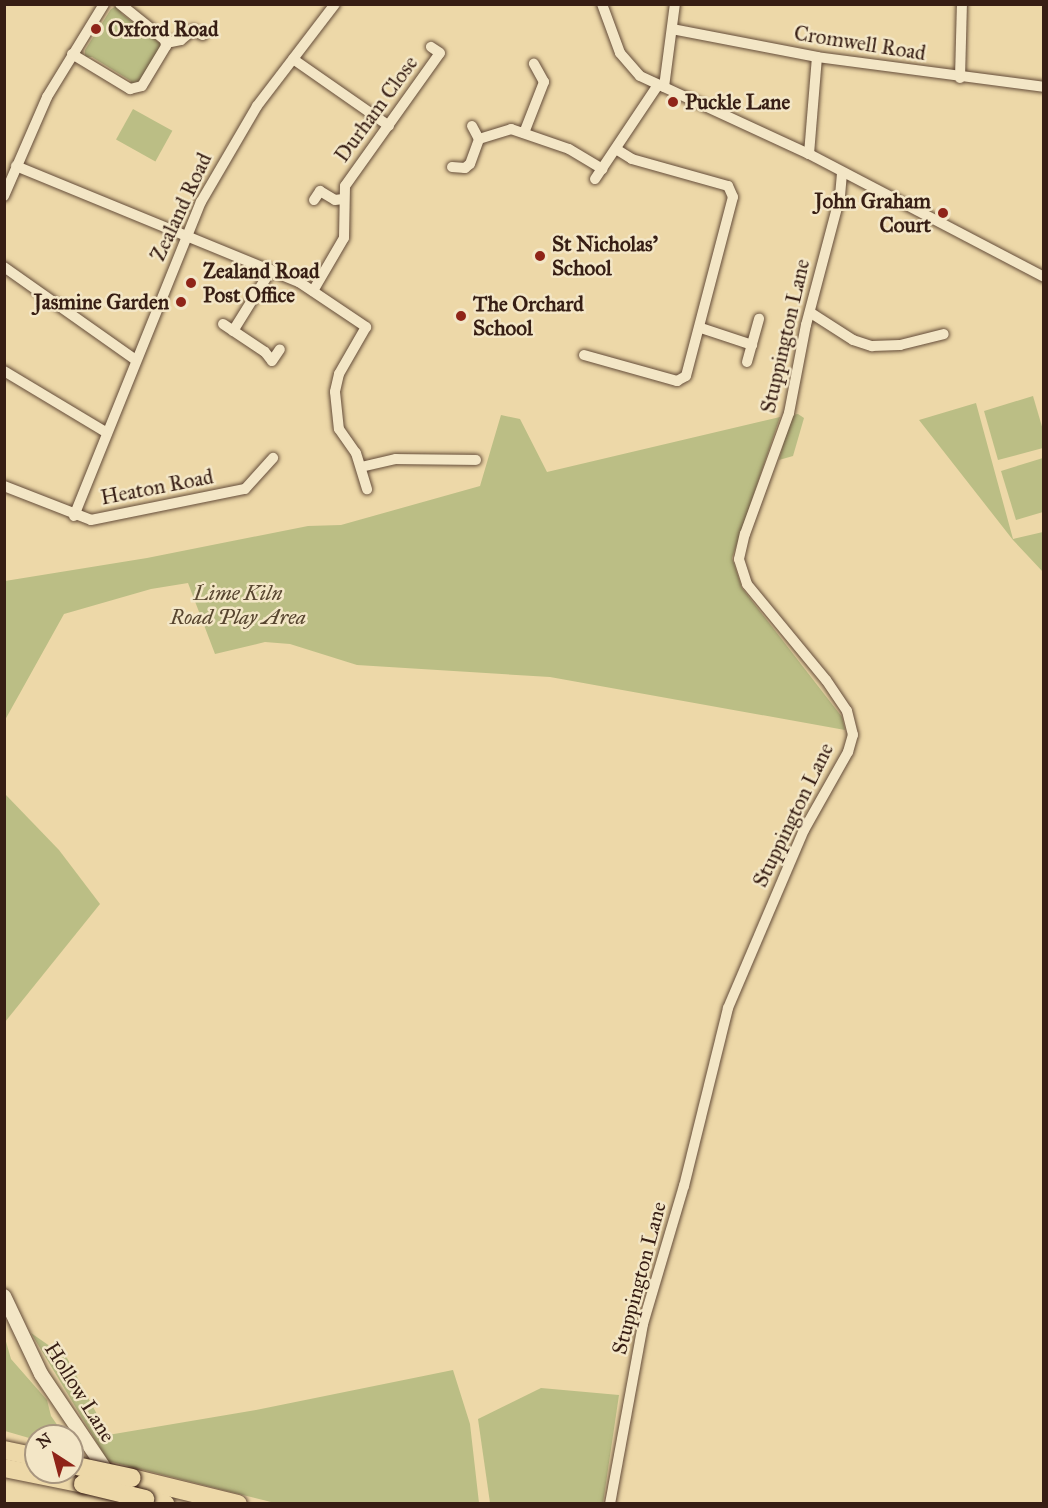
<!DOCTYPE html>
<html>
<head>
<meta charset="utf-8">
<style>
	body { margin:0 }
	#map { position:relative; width:1048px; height:1508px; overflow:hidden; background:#edd8a8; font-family:"IM FELL Great Primer",serif }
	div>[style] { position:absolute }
	.green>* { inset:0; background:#bbbe85; transform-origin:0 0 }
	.roads { filter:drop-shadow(0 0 2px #644c39) drop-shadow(0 0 2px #644c39) }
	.minor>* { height:10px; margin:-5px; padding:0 5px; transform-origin:5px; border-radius:5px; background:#f3e6c6 }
	.tertiary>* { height:14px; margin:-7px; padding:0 7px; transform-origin:7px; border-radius:7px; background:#f3e6c6 }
	.trunk>* { height:18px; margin:-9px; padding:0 9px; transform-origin:9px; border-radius:9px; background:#edd8a8 }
	.bridges { filter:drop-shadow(0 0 2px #371e14) drop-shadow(0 0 2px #371e14) }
	.trunk-bridge>* { height:18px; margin:-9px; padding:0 9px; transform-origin:9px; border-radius:9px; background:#edd8a8 }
	.dots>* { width:16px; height:16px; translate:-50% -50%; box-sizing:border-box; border:3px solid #f3e6c6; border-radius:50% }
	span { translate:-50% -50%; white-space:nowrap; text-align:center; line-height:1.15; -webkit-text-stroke:5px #f3e6c6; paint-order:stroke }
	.poi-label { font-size:21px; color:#371e14; font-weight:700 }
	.left { translate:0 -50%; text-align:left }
	.right { translate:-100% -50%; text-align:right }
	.street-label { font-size:21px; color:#371e14 }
	.park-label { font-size:21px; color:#584630; font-style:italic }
	.frame { position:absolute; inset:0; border:6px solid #371e14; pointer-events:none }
	.north { position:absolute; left:24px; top:1424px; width:60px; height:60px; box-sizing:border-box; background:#f3e6c6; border:2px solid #a8967f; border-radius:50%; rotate:324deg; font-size:16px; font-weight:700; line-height:24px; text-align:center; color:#371e14 }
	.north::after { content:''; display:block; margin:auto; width:21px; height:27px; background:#8f2418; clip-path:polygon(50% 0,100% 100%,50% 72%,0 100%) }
</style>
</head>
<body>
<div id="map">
	<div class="green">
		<i style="clip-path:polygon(117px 6px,122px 14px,162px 45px,140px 84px,130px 84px,131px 81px,92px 57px,85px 57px,85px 50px,111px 9px)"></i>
		<i style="left:133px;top:109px;width:45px;height:35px;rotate:29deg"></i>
		<i style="clip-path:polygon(1033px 396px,1043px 430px,1043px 448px,998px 460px,984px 411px)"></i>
		<i style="clip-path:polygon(976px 403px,1013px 539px,1043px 532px,1043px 572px,1013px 540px,919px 420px)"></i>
		<i style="clip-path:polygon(798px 414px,804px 418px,793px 456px,779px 460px,791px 415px)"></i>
		<i style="clip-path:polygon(501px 415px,520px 419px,547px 472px,780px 417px,732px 558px,742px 588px,842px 717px,845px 730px,550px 677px,357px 665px,290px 644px,265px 642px,215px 654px,188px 583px,151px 589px,64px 614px,5px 720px,5px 581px,147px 558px,308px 526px,341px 525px,480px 486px)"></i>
		<i style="clip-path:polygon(1043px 458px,1043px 512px,1016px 520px,1001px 471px)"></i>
		<i style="clip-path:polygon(5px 794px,59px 850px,100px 904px,5px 1022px)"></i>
		<i style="clip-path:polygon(31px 1333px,67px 1358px,108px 1435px,256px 1410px,453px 1370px,470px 1424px,479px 1503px,275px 1503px,108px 1461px)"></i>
		<i style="clip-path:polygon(5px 1338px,11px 1359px,47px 1400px,51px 1416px,65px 1436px,36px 1436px,36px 1440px,5px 1431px)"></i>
		<i style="clip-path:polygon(541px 1388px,619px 1395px,603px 1503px,490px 1503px,478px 1419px)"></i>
	</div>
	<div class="roads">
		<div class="minor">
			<i style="left:602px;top:4px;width:52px;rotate:69.8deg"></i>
			<i style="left:620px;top:53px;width:30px;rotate:49deg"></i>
			<i style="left:640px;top:76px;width:186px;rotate:24.8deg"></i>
			<i style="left:809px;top:154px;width:265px;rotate:27.6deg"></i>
			<i style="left:672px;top:29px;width:148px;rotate:10.9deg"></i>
			<i style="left:817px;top:57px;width:229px;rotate:7.5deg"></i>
			<i style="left:166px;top:43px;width:15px;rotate:-11deg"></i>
			<i style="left:181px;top:40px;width:16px;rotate:-40deg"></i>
			<i style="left:193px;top:30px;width:11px;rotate:27deg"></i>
			<i style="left:72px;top:54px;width:68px;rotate:31.1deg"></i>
			<i style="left:130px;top:89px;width:12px;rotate:-14deg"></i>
			<i style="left:142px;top:86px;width:47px;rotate:-59deg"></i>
			<i style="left:166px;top:46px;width:6px;rotate:-99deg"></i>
			<i style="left:165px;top:40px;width:58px;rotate:-141.3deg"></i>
			<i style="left:293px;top:59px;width:117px;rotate:34.9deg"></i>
			<i style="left:960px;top:78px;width:74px;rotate:-88.5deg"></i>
			<i style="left:664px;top:87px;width:84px;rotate:-82.5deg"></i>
			<i style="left:472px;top:126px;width:15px;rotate:62deg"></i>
			<i style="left:524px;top:133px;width:55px;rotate:-68.6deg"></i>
			<i style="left:544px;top:82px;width:21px;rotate:-119deg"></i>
			<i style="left:809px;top:154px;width:97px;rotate:-85.3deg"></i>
			<i style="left:16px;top:166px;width:306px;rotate:22.3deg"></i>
			<i style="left:299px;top:282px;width:81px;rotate:33.9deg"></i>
			<i style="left:366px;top:327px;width:54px;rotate:119.9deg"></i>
			<i style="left:339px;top:374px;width:18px;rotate:103deg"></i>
			<i style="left:335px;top:392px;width:37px;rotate:84deg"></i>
			<i style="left:339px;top:429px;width:29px;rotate:55deg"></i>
			<i style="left:356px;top:453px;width:38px;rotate:73deg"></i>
			<i style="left:452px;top:167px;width:13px;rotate:4deg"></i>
			<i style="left:465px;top:168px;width:6px;rotate:-39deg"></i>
			<i style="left:470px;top:164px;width:27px;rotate:-70deg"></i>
			<i style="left:479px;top:139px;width:34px;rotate:-17deg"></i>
			<i style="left:511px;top:129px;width:61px;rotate:19deg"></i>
			<i style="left:569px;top:149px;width:39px;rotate:31deg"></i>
			<i style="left:595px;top:179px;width:113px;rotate:-56.2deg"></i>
			<i style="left:4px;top:196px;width:108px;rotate:-66.5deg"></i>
			<i style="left:47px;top:97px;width:109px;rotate:-58.5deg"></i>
			<i style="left:314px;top:200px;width:11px;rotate:-56deg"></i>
			<i style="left:320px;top:191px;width:17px;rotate:31deg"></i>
			<i style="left:335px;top:200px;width:8px;rotate:-7deg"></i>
			<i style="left:4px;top:267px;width:161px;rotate:35.2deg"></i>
			<i style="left:313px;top:291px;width:61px;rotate:-59.7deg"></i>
			<i style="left:344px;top:238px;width:52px;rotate:-88.9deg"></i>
			<i style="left:345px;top:186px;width:163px;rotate:-54.5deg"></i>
			<i style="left:440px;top:53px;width:11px;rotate:-146deg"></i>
			<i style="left:811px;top:313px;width:50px;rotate:32.7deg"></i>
			<i style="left:853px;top:340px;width:20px;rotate:18deg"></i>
			<i style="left:872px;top:346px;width:28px;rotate:-2deg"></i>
			<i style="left:900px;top:345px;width:45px;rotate:-14deg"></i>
			<i style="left:223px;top:324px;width:50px;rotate:33.7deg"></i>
			<i style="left:265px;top:352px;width:11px;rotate:52deg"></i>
			<i style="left:272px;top:361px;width:14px;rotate:-56deg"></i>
			<i style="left:701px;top:328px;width:54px;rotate:18.4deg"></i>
			<i style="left:233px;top:331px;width:72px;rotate:-58.1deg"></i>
			<i style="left:584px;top:355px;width:97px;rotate:15.6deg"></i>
			<i style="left:677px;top:381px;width:10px;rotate:-29deg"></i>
			<i style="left:686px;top:376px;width:185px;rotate:-75.3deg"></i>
			<i style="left:733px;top:197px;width:12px;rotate:-114deg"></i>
			<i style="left:728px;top:186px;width:100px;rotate:-164.3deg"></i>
			<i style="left:632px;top:159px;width:19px;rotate:-148deg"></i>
			<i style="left:747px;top:362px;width:45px;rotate:-74.4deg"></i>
			<i style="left:4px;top:371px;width:120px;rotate:31deg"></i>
			<i style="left:361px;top:467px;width:36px;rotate:-13deg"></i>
			<i style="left:396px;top:459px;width:80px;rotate:0.7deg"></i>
			<i style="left:4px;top:486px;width:93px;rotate:21.3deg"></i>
			<i style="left:91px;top:520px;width:157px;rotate:-11.4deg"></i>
			<i style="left:245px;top:489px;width:42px;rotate:-47.9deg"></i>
			<i style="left:74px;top:516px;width:339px;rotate:-68deg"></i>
			<i style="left:201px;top:202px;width:111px;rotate:-59.7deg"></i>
			<i style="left:257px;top:106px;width:128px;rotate:-52.6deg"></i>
			<i style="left:610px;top:1504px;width:183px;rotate:-79.6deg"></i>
			<i style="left:643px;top:1324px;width:144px;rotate:-73.5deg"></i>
			<i style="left:684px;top:1186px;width:183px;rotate:-76.1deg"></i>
			<i style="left:728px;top:1008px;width:194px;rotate:-66.9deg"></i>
			<i style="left:804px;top:830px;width:90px;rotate:-60.6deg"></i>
			<i style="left:848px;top:752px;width:18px;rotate:-74deg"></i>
			<i style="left:853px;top:735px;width:25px;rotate:-104deg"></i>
			<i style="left:847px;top:711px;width:37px;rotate:-124deg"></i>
			<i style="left:826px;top:680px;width:124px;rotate:-129.5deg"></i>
			<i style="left:747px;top:584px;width:26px;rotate:-108deg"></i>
			<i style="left:739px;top:559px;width:26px;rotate:-77deg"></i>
			<i style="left:745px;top:534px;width:129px;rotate:-70deg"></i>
			<i style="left:789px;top:413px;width:90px;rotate:-79.1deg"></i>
			<i style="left:806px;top:325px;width:133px;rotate:-75.2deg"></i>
			<i style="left:840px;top:196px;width:23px;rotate:-85deg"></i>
		</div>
		<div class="tertiary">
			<i style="left:4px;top:1296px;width:86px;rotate:64.6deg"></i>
			<i style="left:41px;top:1374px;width:122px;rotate:56deg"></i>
		</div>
		<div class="trunk">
			<i style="left:4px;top:1450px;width:33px;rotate:12deg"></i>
			<i style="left:4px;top:1468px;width:81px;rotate:11.4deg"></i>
			<i style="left:132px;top:1478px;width:109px;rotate:13.8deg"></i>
			<i style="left:145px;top:1499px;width:21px;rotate:14deg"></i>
		</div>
	</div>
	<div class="bridges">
		<div class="trunk-bridge">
			<i style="left:72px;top:1465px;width:61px;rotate:12.2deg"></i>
			<i style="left:83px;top:1484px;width:64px;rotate:13.6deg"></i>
		</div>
	</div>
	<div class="dots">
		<i style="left:96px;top:29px;background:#8f2418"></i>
		<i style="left:673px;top:102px;background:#8f2418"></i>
		<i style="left:943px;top:213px;background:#8f2418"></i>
		<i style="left:540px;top:256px;background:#8f2418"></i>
		<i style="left:191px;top:283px;background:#8f2418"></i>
		<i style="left:181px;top:302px;background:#8f2418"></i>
		<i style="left:461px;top:316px;background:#8f2418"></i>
	</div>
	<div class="poi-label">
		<span class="left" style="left:108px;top:29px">Oxford Road</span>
		<span class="left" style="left:685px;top:102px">Puckle Lane</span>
		<span class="right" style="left:931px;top:213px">John Graham<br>Court</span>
		<span class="left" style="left:552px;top:256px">St Nicholas'<br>School</span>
		<span class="left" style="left:203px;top:283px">Zealand Road<br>Post Office</span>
		<span class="right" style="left:169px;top:302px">Jasmine Garden</span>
		<span class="left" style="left:473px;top:316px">The Orchard<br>School</span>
	</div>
	<div class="street-label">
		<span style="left:860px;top:43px;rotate:9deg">Cromwell Road</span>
		<span style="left:376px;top:109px;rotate:-54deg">Durham Close</span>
		<span style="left:181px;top:207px;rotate:-65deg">Zealand Road</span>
		<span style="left:785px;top:336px;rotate:-77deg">Stuppington Lane</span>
		<span style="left:157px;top:487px;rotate:-11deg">Heaton Road</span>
		<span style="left:793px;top:815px;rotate:-64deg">Stuppington Lane</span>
		<span style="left:639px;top:1278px;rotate:-75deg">Stuppington Lane</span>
		<span style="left:80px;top:1392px;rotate:58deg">Hollow Lane</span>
	</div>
	<div class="park-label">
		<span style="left:238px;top:605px">Lime Kiln<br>Road Play Area</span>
	</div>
	<div class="frame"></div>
	<div class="north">N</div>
</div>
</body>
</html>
